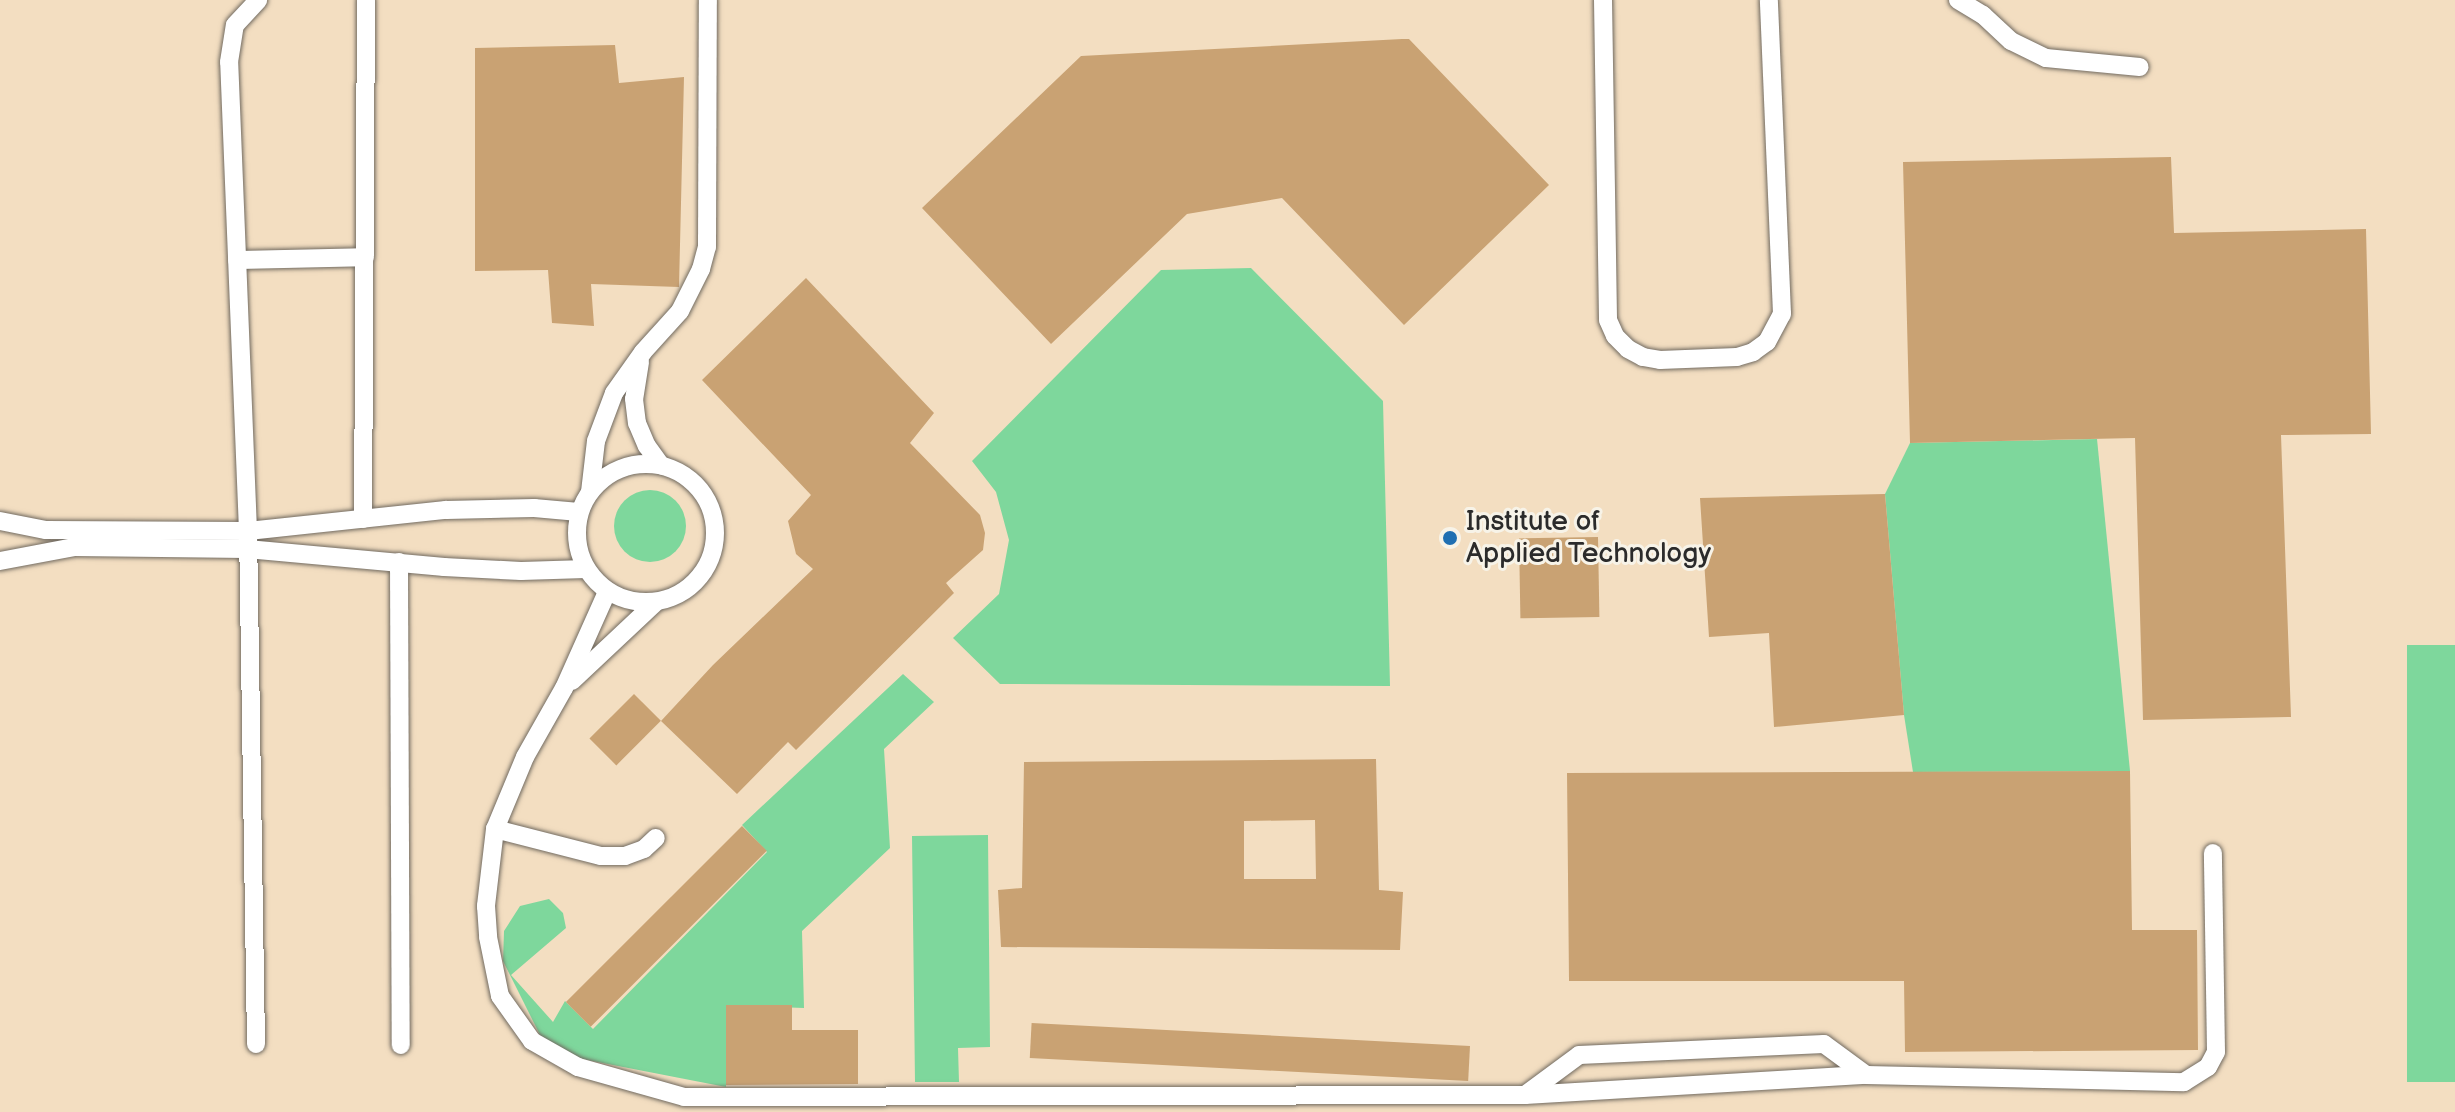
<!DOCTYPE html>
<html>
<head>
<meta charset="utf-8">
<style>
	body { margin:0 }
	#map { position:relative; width:2455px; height:1112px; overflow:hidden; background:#f3dec1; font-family:"Balsamiq Sans",sans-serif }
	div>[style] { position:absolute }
	.green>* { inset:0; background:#7ed79c; transform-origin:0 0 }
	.round { border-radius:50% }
	.building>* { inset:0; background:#c9a273; transform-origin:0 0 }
	.roads { filter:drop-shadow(0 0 2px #716a60) drop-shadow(0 0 2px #716a60) }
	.service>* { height:18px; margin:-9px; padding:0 9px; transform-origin:9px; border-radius:9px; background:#fff }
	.service>.ring { margin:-9px; padding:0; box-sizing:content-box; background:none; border:18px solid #fff; border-radius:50% }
	.dots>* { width:22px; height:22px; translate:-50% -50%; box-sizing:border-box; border:4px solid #f7f3e8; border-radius:50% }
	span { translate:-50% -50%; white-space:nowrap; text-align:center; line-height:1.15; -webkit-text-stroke:6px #f7f3e8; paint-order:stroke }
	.poi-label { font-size:28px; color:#2b2b2b }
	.left { translate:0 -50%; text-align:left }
</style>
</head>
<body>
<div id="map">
	<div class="green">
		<i style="clip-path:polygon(1251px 268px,1383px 401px,1390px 686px,1000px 684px,953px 638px,999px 594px,1009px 540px,996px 492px,972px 461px,1161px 270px)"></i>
		<i style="clip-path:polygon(2097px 439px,2130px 771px,1913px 772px,1904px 715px,1885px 494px,1910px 443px)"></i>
		<i class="round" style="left:614px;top:490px;width:72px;height:72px"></i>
		<i style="left:2455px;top:645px;width:437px;height:48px;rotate:90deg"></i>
		<i style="clip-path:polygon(903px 674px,934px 702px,884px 749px,890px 848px,802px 931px,804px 1008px,726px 1005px,726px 1087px,582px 1059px,543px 1041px,503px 961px,504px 931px,520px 906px,549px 899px,563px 913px,566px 928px,511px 975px,553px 1022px,565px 1001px,593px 1029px,767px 852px,742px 825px)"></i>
		<i style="clip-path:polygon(988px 835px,990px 1047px,958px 1048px,959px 1082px,915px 1082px,912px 836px)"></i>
	</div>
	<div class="building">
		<i style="clip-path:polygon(1402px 39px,1409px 39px,1549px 185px,1404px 325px,1282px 198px,1187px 214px,1051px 344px,922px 208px,1081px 56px)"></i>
		<i style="clip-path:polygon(615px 45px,619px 83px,684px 77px,679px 287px,591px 284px,594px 326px,552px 323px,548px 270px,475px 271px,475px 48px)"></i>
		<i style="clip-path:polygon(2171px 157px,2174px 233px,2366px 229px,2371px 434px,2281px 435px,2291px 717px,2143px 720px,2135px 438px,1910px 443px,1903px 162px)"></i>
		<i style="clip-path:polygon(806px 278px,934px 413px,910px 443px,980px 515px,985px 533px,983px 550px,946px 583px,954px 593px,796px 750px,788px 742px,737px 794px,661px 721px,713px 665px,813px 569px,796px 554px,788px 521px,811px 495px,702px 380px)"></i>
		<i style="clip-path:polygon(1885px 494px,1904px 715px,1774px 727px,1769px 633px,1709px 637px,1700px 498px)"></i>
		<i style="left:1598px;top:537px;width:80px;height:79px;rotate:89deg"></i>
		<i style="left:634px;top:694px;width:38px;height:63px;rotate:45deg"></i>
		<i style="clip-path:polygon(evenodd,1376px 759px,1379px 890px,1403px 892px,1400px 950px,1001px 947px,998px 890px,1022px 888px,1024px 762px,1376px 759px,1315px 820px,1316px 879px,1244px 879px,1244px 821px,1315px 820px)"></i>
		<i style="clip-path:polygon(2130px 771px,2132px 930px,2197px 930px,2198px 1050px,1905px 1052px,1904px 981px,1569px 981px,1567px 773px)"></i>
		<i style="left:742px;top:826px;width:35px;height:249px;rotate:45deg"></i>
		<i style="clip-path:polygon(726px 1005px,792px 1005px,792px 1030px,858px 1030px,858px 1084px,726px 1085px)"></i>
		<i style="left:1470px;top:1046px;width:35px;height:439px;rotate:93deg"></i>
	</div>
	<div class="roads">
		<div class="service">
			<i style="left:1603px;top:0;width:320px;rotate:89.1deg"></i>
			<i style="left:1608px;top:320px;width:17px;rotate:66deg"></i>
			<i style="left:1615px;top:336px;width:18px;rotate:45deg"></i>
			<i style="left:1628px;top:349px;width:17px;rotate:28deg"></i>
			<i style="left:1643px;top:357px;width:17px;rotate:10deg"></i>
			<i style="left:1660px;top:360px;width:77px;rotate:-2.2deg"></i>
			<i style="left:1737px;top:357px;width:17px;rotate:-17deg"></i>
			<i style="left:1753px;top:352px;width:17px;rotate:-36deg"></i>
			<i style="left:1767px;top:342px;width:32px;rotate:-62deg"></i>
			<i style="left:1782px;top:314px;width:314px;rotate:-92.4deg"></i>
			<i style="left:1958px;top:0;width:29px;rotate:31deg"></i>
			<i style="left:1983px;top:15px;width:38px;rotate:43deg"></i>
			<i style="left:2011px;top:41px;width:39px;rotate:26deg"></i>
			<i style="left:2046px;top:58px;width:94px;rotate:5.5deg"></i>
			<i style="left:237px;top:260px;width:128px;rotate:-1.3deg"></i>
			<i style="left:640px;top:362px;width:37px;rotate:99deg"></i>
			<i style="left:634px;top:399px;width:24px;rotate:83deg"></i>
			<i style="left:637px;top:423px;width:25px;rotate:67deg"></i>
			<i style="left:647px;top:446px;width:24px;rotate:54deg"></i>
			<i class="ring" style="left:577px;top:464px;width:120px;height:120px"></i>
			<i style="left:590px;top:492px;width:51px;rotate:-83.3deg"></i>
			<i style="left:596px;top:441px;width:51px;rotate:-69.4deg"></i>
			<i style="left:614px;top:393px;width:50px;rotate:-54.7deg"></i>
			<i style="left:643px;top:352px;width:55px;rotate:-47.9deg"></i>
			<i style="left:680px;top:311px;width:47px;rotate:-63.4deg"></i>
			<i style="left:701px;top:269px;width:23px;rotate:-75deg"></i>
			<i style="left:707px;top:247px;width:247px;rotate:-89.8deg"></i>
			<i style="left:363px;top:519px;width:519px;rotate:-89.67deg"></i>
			<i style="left:0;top:521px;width:47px;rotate:11.1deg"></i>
			<i style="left:46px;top:530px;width:202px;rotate:0.3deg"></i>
			<i style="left:248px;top:531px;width:199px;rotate:-6.1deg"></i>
			<i style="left:446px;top:510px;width:88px;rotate:-1.3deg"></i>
			<i style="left:534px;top:508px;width:45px;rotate:5.1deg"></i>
			<i style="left:0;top:561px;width:75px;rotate:-10.7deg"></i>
			<i style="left:74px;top:547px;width:173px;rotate:0.7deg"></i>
			<i style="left:247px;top:549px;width:198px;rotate:5.2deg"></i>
			<i style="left:444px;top:567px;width:77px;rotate:3deg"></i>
			<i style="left:521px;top:571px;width:65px;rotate:-1.8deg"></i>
			<i style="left:399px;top:562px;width:483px;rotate:89.8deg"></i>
			<i style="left:607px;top:592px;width:105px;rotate:114.1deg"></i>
			<i style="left:564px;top:688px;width:79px;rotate:119.5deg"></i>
			<i style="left:525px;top:757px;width:78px;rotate:112.6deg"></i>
			<i style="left:495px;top:829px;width:78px;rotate:96.7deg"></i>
			<i style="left:486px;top:906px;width:31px;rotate:86deg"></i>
			<i style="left:488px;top:937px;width:60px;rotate:78.5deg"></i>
			<i style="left:500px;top:996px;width:55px;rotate:54.6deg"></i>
			<i style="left:532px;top:1041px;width:53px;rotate:29.5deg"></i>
			<i style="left:578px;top:1067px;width:110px;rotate:15.8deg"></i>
			<i style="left:684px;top:1097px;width:841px;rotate:-0.14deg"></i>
			<i style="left:1525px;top:1095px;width:342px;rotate:-3.4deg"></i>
			<i style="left:1866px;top:1075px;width:318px;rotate:1.3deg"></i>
			<i style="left:2184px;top:1082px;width:28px;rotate:-32deg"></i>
			<i style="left:2208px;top:1067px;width:17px;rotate:-62deg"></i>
			<i style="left:2216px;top:1052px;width:199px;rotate:-90.9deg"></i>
			<i style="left:572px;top:681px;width:115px;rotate:-43.2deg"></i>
			<i style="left:495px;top:829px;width:109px;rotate:14.3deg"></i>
			<i style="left:601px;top:856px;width:24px"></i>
			<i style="left:625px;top:856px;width:20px;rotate:-20deg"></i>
			<i style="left:644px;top:849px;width:16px;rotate:-43deg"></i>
			<i style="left:256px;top:1044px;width:513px;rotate:-90.89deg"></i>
			<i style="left:248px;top:531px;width:469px;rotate:-92.3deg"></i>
			<i style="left:229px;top:62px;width:37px;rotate:-81deg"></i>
			<i style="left:235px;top:25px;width:34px;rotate:-47deg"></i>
			<i style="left:1525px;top:1095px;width:67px;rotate:-36.5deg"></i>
			<i style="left:1579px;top:1055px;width:245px;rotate:-2.6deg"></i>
			<i style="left:1824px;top:1044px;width:52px;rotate:36.4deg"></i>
		</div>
	</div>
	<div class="dots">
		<i style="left:1450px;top:538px;background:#1f6fb2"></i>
	</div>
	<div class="poi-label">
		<span class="left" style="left:1466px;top:538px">Institute of<br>Applied Technology</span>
	</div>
</div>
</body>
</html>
